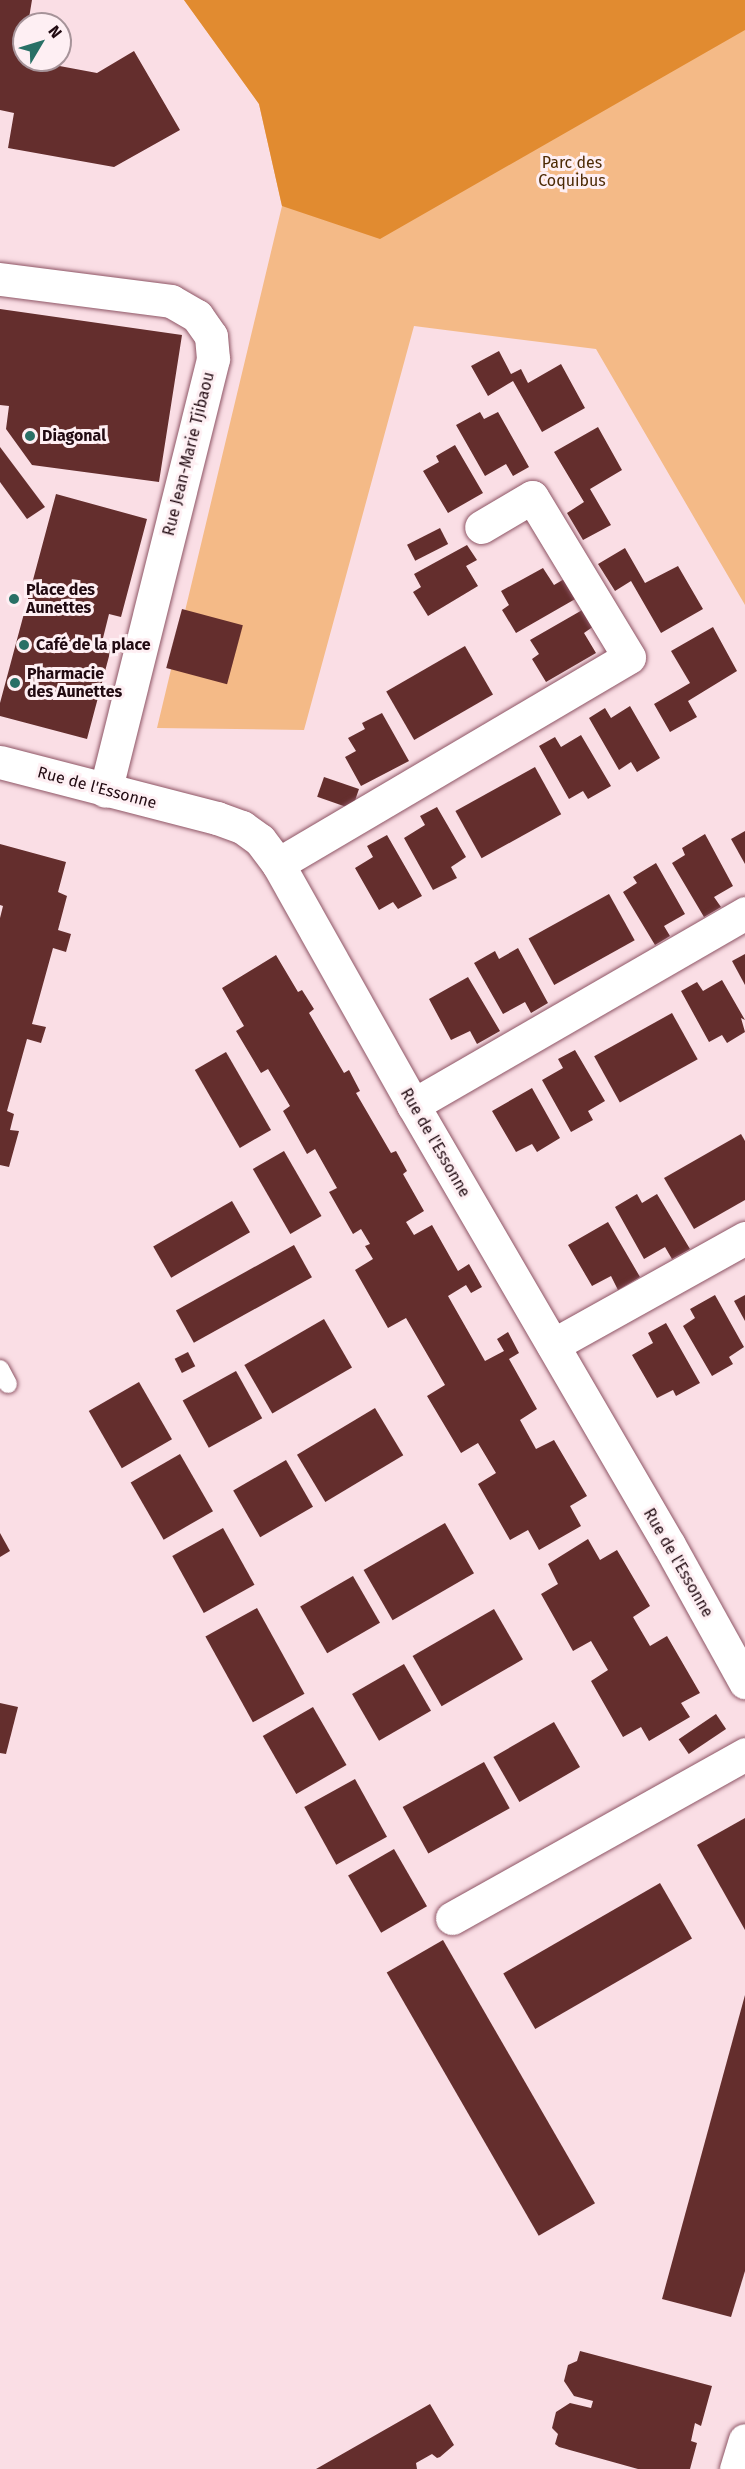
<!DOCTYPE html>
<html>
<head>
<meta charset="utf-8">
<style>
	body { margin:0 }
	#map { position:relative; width:745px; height:2469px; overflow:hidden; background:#fadee5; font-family:"Fira Sans",sans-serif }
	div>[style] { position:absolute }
	.green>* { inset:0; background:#f4ba87 }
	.forest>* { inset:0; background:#e18b30 }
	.building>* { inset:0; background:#642e2d; transform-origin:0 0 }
	.roads { filter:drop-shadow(0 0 2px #8e5565) drop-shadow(0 0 2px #8e5565) }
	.lane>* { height:18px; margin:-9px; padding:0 9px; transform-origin:9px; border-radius:9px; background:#fff }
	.street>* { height:33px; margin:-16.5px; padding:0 16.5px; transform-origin:16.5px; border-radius:16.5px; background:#fff }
	.dots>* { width:16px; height:16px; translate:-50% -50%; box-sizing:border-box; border:3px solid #feeff3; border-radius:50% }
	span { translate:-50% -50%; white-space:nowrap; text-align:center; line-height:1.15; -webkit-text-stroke:6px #feeff3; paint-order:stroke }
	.park-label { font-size:16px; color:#4c2a04 }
	.poi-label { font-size:16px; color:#210a11; font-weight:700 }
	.left { translate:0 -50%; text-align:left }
	.street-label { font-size:16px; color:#210a11 }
	.north { position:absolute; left:12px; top:12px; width:60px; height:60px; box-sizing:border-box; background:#feeff3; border:2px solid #a69399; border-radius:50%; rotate:52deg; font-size:16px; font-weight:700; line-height:24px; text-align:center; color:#210a11 }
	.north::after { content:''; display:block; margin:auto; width:21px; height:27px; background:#297066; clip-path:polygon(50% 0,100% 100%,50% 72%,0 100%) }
</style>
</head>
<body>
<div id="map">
	<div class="green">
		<i style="clip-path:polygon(184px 0,745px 0,745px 605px,596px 349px,414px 326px,304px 730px,157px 728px,282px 206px,259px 104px)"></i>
	</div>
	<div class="forest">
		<i style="clip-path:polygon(184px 0,745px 0,745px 30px,380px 239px,282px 206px,259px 104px)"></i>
	</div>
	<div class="building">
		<i style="clip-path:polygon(0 0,32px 0,28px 24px,24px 24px,22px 59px,97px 73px,134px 51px,180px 130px,114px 167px,8px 148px,14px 113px,0 110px)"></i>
		<i style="clip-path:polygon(0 309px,182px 335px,159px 482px,32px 465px,6px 429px,9px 406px,0 405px)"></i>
		<i style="clip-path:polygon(499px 351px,511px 374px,521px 369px,528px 383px,561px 364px,585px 408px,542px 432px,513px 381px,488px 396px,471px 366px)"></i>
		<i style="clip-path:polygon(480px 412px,484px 419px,498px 412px,529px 467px,513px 476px,506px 464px,485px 476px,456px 425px)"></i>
		<i style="clip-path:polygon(598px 427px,622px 470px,590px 489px,611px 525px,583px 540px,567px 513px,584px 502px,554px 452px)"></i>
		<i style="clip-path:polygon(455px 445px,483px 493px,448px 513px,423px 471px,439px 462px,436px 456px)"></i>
		<i style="clip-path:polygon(0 447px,45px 507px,27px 519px,0 482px)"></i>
		<i style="clip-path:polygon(56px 494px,147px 519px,121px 617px,109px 614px,102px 642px,112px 645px,87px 739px,0 716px,0 703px)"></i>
		<i style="left:440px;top:528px;width:18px;height:37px;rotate:63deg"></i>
		<i style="clip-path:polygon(467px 545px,477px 560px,466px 566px,478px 586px,428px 616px,413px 592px,421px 587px,414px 574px)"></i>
		<i style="clip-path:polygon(625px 548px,645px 583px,678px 566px,703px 609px,661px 633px,631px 581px,615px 591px,598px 564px)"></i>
		<i style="clip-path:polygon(543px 568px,554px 585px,566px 578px,577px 598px,516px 633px,502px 610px,509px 605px,501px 591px)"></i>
		<i style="left:182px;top:609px;width:63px;height:61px;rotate:15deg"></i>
		<i style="clip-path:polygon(584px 609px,594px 626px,584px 633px,596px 653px,546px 682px,532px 659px,539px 654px,530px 640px)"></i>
		<i style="clip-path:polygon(713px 627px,737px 671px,688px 701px,697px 717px,670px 732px,654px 704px,690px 683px,671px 651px)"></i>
		<i style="left:465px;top:646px;width:56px;height:91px;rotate:60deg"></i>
		<i style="clip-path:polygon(630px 706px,660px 758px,637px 772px,631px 762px,619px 770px,589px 718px,605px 708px,611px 718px)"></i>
		<i style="clip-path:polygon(382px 713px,409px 761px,361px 786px,345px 757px,356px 751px,348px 738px,365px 729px,362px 723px)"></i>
		<i style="clip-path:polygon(581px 735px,611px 786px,588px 799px,583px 791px,569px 799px,539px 746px,555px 737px,561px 747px)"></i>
		<i style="left:535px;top:767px;width:54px;height:91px;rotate:61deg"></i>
		<i style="left:324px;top:777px;width:37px;height:21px;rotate:19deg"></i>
		<i style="clip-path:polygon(437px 807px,466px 857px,451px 867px,457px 878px,433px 890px,404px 838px,425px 825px,420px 816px)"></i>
		<i style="clip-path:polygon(745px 831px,745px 864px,731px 839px)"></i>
		<i style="clip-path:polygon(705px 834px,733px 886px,714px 897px,721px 907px,704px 917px,672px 863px,685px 855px,682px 848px)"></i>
		<i style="clip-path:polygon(387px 835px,422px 896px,398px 909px,393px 902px,379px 910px,355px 868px,373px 857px,367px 846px)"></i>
		<i style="clip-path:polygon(0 844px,66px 862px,58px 892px,67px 896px,58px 930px,71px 934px,66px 952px,53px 948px,32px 1024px,46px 1027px,41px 1043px,27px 1039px,7px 1111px,14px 1114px,10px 1130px,19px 1131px,9px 1167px,0 1165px,0 918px,3px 906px,0 905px)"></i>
		<i style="clip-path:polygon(656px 863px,685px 914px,664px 926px,670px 936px,655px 945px,623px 892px,637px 883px,633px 877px)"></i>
		<i style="left:609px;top:894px;width:53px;height:92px;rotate:61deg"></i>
		<i style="clip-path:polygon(518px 948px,548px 1003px,531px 1013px,525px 1002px,503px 1014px,474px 963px,495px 951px,499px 959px)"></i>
		<i style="clip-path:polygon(745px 954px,745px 985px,732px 961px)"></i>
		<i style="clip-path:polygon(276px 955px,298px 992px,302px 990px,314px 1009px,309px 1013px,344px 1073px,349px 1070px,360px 1091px,356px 1093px,391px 1153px,396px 1151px,407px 1171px,403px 1174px,424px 1211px,406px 1222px,414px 1235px,432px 1225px,458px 1271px,469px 1264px,482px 1287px,471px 1293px,466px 1285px,448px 1296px,485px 1361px,504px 1351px,497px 1339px,508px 1332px,519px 1353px,509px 1359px,537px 1409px,520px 1420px,536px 1449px,554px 1440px,587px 1496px,570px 1506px,581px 1526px,539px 1550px,528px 1530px,510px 1540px,478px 1484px,496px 1473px,478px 1443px,461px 1453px,427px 1396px,445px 1385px,406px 1318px,388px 1328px,355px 1270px,373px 1259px,365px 1246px,370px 1244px,361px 1229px,353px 1234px,329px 1192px,337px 1188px,315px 1149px,307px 1154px,283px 1111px,290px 1106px,268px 1069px,261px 1073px,236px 1031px,244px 1026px,222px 988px)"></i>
		<i style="clip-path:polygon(468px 977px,500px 1031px,477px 1044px,470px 1031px,451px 1040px,429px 999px)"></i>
		<i style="clip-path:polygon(722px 980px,745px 1020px,741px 1018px,745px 1032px,727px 1043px,722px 1035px,709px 1042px,681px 991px,697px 982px,703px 991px)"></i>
		<i style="left:672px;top:1013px;width:53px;height:89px;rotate:61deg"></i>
		<i style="clip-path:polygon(575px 1050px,605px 1101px,588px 1111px,593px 1120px,571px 1132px,542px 1080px,563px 1068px,558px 1059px)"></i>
		<i style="left:226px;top:1052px;width:90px;height:36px;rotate:60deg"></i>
		<i style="clip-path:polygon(532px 1088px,560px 1138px,537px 1152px,532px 1144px,516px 1152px,492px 1111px)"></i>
		<i style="clip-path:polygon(741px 1134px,745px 1141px,745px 1200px,694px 1229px,664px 1178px)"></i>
		<i style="left:284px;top:1151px;width:75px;height:36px;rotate:60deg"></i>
		<i style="clip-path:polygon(637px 1194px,642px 1203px,657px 1194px,690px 1249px,672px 1259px,665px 1247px,644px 1259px,615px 1207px)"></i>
		<i style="left:232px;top:1201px;width:36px;height:91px;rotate:60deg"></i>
		<i style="clip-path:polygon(608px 1222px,640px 1277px,618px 1290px,611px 1276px,592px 1286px,568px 1245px)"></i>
		<i style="left:294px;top:1245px;width:37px;height:135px;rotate:61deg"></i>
		<i style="clip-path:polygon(715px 1295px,744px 1347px,729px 1357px,733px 1364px,712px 1376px,683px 1326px,695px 1318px,690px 1309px)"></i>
		<i style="clip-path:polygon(745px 1295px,745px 1321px,734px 1301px)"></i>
		<i style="left:324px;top:1319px;width:56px;height:92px;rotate:60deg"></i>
		<i style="clip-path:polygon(666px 1323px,700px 1383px,676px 1396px,673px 1390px,657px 1398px,632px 1355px,653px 1343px,648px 1333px)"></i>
		<i style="left:188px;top:1352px;width:16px;height:15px;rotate:63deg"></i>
		<i style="left:236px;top:1371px;width:54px;height:61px;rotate:61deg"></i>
		<i style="left:139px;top:1382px;width:66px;height:58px;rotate:60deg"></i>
		<i style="left:375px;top:1408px;width:55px;height:91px;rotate:59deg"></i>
		<i style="left:180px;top:1454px;width:66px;height:57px;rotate:60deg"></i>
		<i style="left:286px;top:1460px;width:54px;height:61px;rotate:60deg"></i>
		<i style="left:445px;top:1523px;width:58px;height:94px;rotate:60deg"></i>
		<i style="left:223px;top:1528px;width:65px;height:58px;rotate:61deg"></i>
		<i style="clip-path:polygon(0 1533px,10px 1551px,0 1557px)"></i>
		<i style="clip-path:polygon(588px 1539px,600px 1560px,617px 1550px,650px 1606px,633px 1617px,650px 1646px,667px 1636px,700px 1693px,681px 1703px,690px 1717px,649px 1741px,641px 1727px,623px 1737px,591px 1681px,608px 1670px,591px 1641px,573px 1651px,541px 1594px,558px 1584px,548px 1564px)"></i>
		<i style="left:353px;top:1576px;width:54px;height:61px;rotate:60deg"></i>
		<i style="left:257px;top:1608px;width:98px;height:59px;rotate:61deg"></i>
		<i style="left:494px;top:1609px;width:58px;height:94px;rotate:60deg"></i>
		<i style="left:404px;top:1664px;width:54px;height:60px;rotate:60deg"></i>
		<i style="clip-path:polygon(0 1703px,18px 1707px,6px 1754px,0 1753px)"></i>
		<i style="left:313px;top:1707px;width:67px;height:58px;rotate:60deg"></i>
		<i style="left:716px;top:1714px;width:18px;height:45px;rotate:56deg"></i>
		<i style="left:554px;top:1722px;width:52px;height:70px;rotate:60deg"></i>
		<i style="left:484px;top:1762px;width:53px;height:93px;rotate:61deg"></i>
		<i style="left:355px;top:1779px;width:66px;height:58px;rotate:61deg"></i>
		<i style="clip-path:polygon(745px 1818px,745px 1930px,697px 1845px)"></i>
		<i style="left:394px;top:1849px;width:66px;height:53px;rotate:60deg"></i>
		<i style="left:660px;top:1883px;width:64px;height:181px;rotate:60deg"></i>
		<i style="left:443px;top:1940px;width:304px;height:65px;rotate:60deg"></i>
		<i style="clip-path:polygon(745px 1995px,745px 2271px,731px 2317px,662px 2299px)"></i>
		<i style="clip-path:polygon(580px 2351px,712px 2386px,701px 2426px,695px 2423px,691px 2441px,697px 2443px,690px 2469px,638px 2469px,559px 2447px,555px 2444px,558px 2434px,552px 2428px,556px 2412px,570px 2403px,591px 2408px,593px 2401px,574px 2396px,564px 2381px,568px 2365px,577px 2361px)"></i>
		<i style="clip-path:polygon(430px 2404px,454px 2445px,440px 2457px,437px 2458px,432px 2454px,416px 2463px,417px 2469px,316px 2469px)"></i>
	</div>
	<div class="roads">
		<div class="lane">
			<i style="left:0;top:1369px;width:17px;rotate:62deg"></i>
		</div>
		<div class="street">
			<i style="left:0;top:279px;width:172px;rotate:7.3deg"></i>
			<i style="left:171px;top:301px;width:30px;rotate:30deg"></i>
			<i style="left:197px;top:316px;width:24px;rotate:55deg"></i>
			<i style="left:211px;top:336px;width:23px;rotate:85deg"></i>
			<i style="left:213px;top:359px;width:445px;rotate:104deg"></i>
			<i style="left:0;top:762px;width:224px;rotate:14.5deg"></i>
			<i style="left:217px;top:818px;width:27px;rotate:20deg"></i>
			<i style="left:242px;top:827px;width:22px;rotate:36deg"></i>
			<i style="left:260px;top:840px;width:30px;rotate:53deg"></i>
			<i style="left:278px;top:864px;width:276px;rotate:60.7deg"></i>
			<i style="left:413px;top:1105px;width:509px;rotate:59.81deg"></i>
			<i style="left:669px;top:1545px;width:157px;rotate:61deg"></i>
			<i style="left:278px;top:864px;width:407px;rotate:-30.5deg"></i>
			<i style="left:629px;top:657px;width:187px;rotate:-121.2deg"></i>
			<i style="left:532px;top:497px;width:59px;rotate:149.5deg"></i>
			<i style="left:413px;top:1105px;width:384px;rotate:-30deg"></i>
			<i style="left:553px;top:1345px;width:220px;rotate:-29.1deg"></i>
			<i style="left:452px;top:1918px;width:336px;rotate:-29.2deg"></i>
			<i style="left:736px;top:2469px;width:30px;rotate:-73deg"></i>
		</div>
	</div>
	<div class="dots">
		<i style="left:30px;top:436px;background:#297066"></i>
		<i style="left:14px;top:599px;background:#297066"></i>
		<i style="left:24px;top:645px;background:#297066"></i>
		<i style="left:15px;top:683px;background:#297066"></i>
	</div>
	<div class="park-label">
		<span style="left:572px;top:172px">Parc des<br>Coquibus</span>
	</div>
	<div class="poi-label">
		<span class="left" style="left:42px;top:436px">Diagonal</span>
		<span class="left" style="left:26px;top:599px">Place des<br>Aunettes</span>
		<span class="left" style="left:36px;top:645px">Café de la place</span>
		<span class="left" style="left:27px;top:683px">Pharmacie<br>des Aunettes</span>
	</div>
	<div class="street-label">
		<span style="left:189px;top:454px;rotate:-76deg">Rue Jean-Marie Tjibaou</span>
		<span style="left:97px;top:788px;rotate:15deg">Rue de l'Essonne</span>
		<span style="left:435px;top:1143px;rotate:60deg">Rue de l'Essonne</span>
		<span style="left:678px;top:1563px;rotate:60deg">Rue de l'Essonne</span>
	</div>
	<div class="north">N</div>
</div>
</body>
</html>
